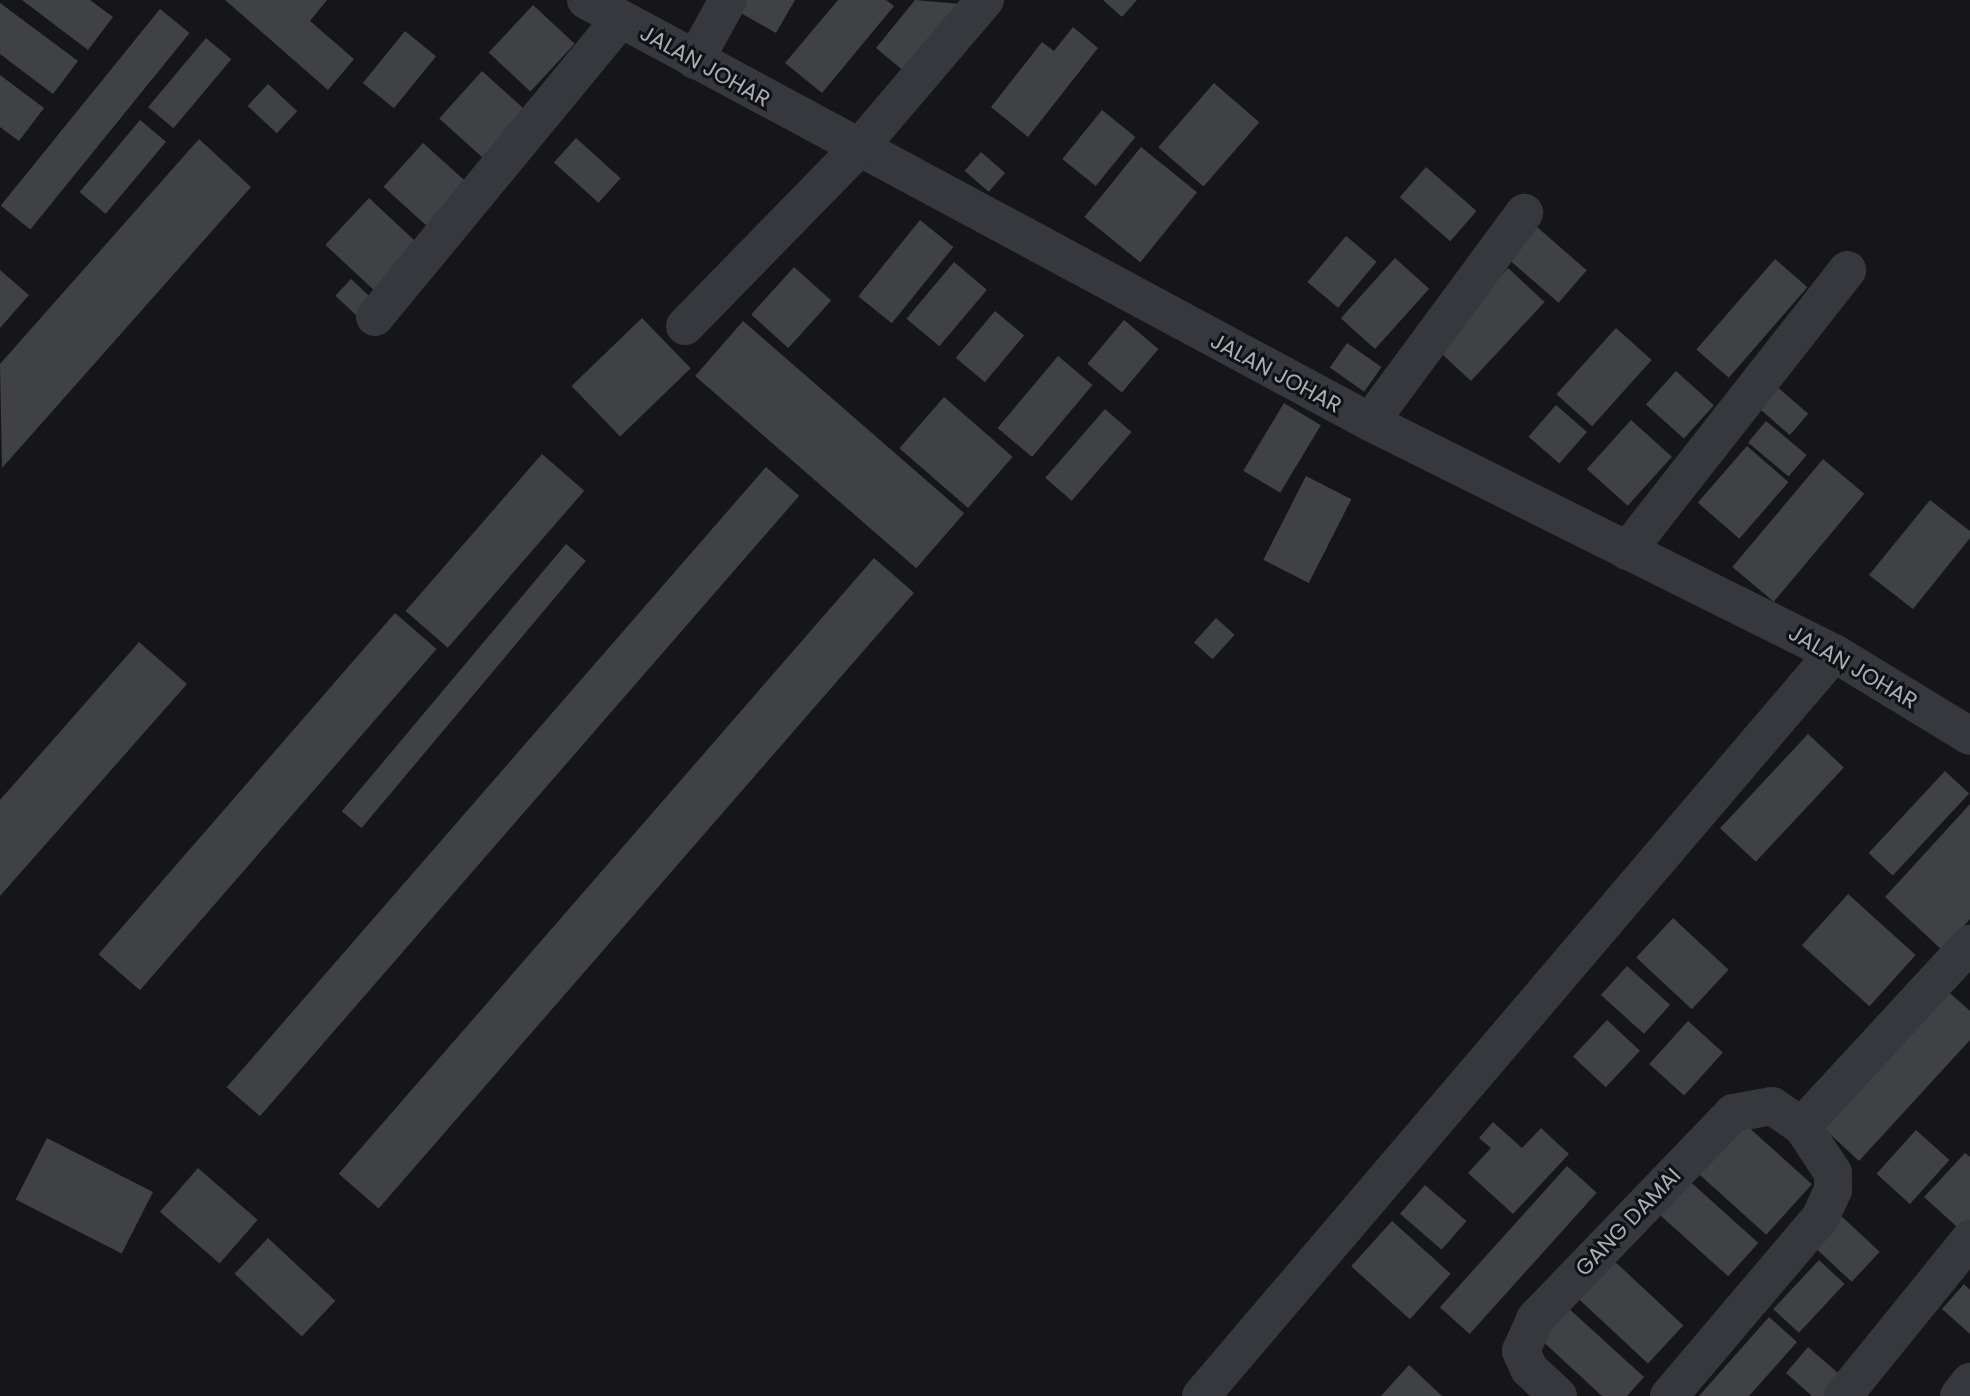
<!DOCTYPE html>
<html>
<head>
<meta charset="utf-8">
<style>
	body { margin:0 }
	#map { position:relative; width:1970px; height:1396px; overflow:hidden; background:#161618; font-family:Poppins,sans-serif }
	div>[style] { position:absolute }
	.building>* { inset:0; background:#404145; transform-origin:0 0 }
	.minor>* { height:38px; margin:-19px; padding:0 19px; transform-origin:19px; border-radius:19px; background:#37383d }
	span { translate:-50% -50%; white-space:nowrap; text-align:center; line-height:1.15; -webkit-text-stroke:6px #111113; paint-order:stroke }
	.street-label { font-size:22px; color:#a8adb8 }
</style>
</head>
<body>
<div id="map">
	<div class="building">
		<i style="clip-path:polygon(22px 0,90px 0,113px 17px,88px 50px)"></i>
		<i style="clip-path:polygon(225px 0,327px 0,310px 21px,354px 59px,328px 90px)"></i>
		<i style="clip-path:polygon(746px 0,795px 0,776px 33px,739px 12px)"></i>
		<i style="clip-path:polygon(838px 0,886px 0,894px 6px,822px 93px,785px 63px)"></i>
		<i style="clip-path:polygon(915px 0,960px 4px,905px 72px,876px 48px)"></i>
		<i style="clip-path:polygon(1103px 0,1137px 0,1122px 17px)"></i>
		<i style="clip-path:polygon(0 3px,78px 61px,53px 94px,0 54px)"></i>
		<i style="left:533px;top:5px;width:57px;height:65px;rotate:43deg"></i>
		<i style="left:160px;top:9px;width:38px;height:253px;rotate:39deg"></i>
		<i style="clip-path:polygon(1073px 27px,1098px 48px,1028px 137px,991px 107px,1042px 42px,1054px 51px)"></i>
		<i style="left:405px;top:31px;width:40px;height:67px;rotate:39deg"></i>
		<i style="left:206px;top:38px;width:33px;height:90px;rotate:40deg"></i>
		<i style="left:482px;top:71px;width:58px;height:64px;rotate:42deg"></i>
		<i style="clip-path:polygon(0 75px,44px 108px,19px 141px,0 127px)"></i>
		<i style="left:1214px;top:83px;width:60px;height:85px;rotate:41deg"></i>
		<i style="left:268px;top:84px;width:40px;height:30px;rotate:43deg"></i>
		<i style="left:1102px;top:110px;width:43px;height:63px;rotate:39deg"></i>
		<i style="left:140px;top:120px;width:34px;height:94px;rotate:40deg"></i>
		<i style="left:576px;top:138px;width:60px;height:33px;rotate:42deg"></i>
		<i style="clip-path:polygon(199px 139px,251px 187px,2px 468px,0 364px)"></i>
		<i style="left:423px;top:143px;width:61px;height:59px;rotate:42deg"></i>
		<i style="left:1141px;top:147px;width:72px;height:90px;rotate:39deg"></i>
		<i style="left:981px;top:152px;width:32px;height:25px;rotate:41deg"></i>
		<i style="left:1426px;top:167px;width:67px;height:40px;rotate:41deg"></i>
		<i style="left:369px;top:198px;width:71px;height:64px;rotate:43deg"></i>
		<i style="left:920px;top:220px;width:43px;height:98px;rotate:39deg"></i>
		<i style="left:1537px;top:227px;width:66px;height:43px;rotate:41deg"></i>
		<i style="left:1346px;top:236px;width:40px;height:60px;rotate:40deg"></i>
		<i style="left:1395px;top:258px;width:46px;height:81px;rotate:42deg"></i>
		<i style="left:1775px;top:259px;width:43px;height:120px;rotate:41deg"></i>
		<i style="left:954px;top:262px;width:43px;height:74px;rotate:40deg"></i>
		<i style="left:794px;top:267px;width:50px;height:64px;rotate:42deg"></i>
		<i style="left:1508px;top:268px;width:50px;height:108px;rotate:43deg"></i>
		<i style="clip-path:polygon(0 270px,29px 295px,0 328px)"></i>
		<i style="left:351px;top:279px;width:33px;height:23px;rotate:43deg"></i>
		<i style="left:995px;top:311px;width:38px;height:61px;rotate:40deg"></i>
		<i style="left:642px;top:318px;width:70px;height:98px;rotate:46deg"></i>
		<i style="left:1124px;top:320px;width:45px;height:57px;rotate:40deg"></i>
		<i style="left:743px;top:321px;width:293px;height:73px;rotate:41deg"></i>
		<i style="left:1616px;top:328px;width:48px;height:89px;rotate:42deg"></i>
		<i style="left:1347px;top:343px;width:42px;height:30px;rotate:35deg"></i>
		<i style="left:1058px;top:356px;width:45px;height:94px;rotate:40deg"></i>
		<i style="left:1676px;top:371px;width:51px;height:45px;rotate:42deg"></i>
		<i style="left:1775px;top:385px;width:44px;height:28px;rotate:41deg"></i>
		<i style="left:944px;top:397px;width:91px;height:68px;rotate:41deg"></i>
		<i style="left:1284px;top:403px;width:43px;height:79px;rotate:31deg"></i>
		<i style="left:1556px;top:405px;width:41px;height:42px;rotate:41deg"></i>
		<i style="left:1105px;top:409px;width:35px;height:91px;rotate:41deg"></i>
		<i style="left:1631px;top:420px;width:55px;height:66px;rotate:42deg"></i>
		<i style="left:1766px;top:421px;width:53px;height:28px;rotate:40deg"></i>
		<i style="left:1747px;top:446px;width:55px;height:75px;rotate:41deg"></i>
		<i style="left:542px;top:454px;width:56px;height:208px;rotate:41deg"></i>
		<i style="left:1823px;top:459px;width:54px;height:141px;rotate:40deg"></i>
		<i style="left:766px;top:467px;width:44px;height:822px;rotate:41deg"></i>
		<i style="left:1306px;top:476px;width:51px;height:94px;rotate:27deg"></i>
		<i style="clip-path:polygon(1930px 500px,1970px 531px,1970px 538px,1913px 609px,1869px 575px)"></i>
		<i style="left:566px;top:544px;width:26px;height:349px;rotate:40deg"></i>
		<i style="left:874px;top:558px;width:53px;height:816px;rotate:41deg"></i>
		<i style="left:395px;top:613px;width:55px;height:452px;rotate:41deg"></i>
		<i style="left:1216px;top:618px;width:25px;height:33px;rotate:42deg"></i>
		<i style="clip-path:polygon(139px 642px,187px 684px,0 896px,0 800px)"></i>
		<i style="left:1808px;top:734px;width:49px;height:129px;rotate:43deg"></i>
		<i style="left:1945px;top:771px;width:33px;height:112px;rotate:43deg"></i>
		<i style="clip-path:polygon(1970px 804px,1970px 919px,1942px 950px,1885px 897px)"></i>
		<i style="left:1848px;top:894px;width:91px;height:69px;rotate:42deg"></i>
		<i style="left:1673px;top:918px;width:76px;height:54px;rotate:43deg"></i>
		<i style="left:1627px;top:966px;width:58px;height:39px;rotate:42deg"></i>
		<i style="clip-path:polygon(1943px 987px,1970px 1011px,1970px 1040px,1859px 1161px,1818px 1123px)"></i>
		<i style="left:1607px;top:1020px;width:45px;height:50px;rotate:43deg"></i>
		<i style="left:1688px;top:1021px;width:47px;height:58px;rotate:42deg"></i>
		<i style="left:1736px;top:1116px;width:102px;height:68px;rotate:42deg"></i>
		<i style="clip-path:polygon(1493px 1122px,1522px 1148px,1541px 1128px,1569px 1154px,1513px 1214px,1468px 1173px,1491px 1148px,1479px 1138px)"></i>
		<i style="left:1916px;top:1130px;width:45px;height:59px;rotate:42deg"></i>
		<i style="left:47px;top:1138px;width:119px;height:69px;rotate:27deg"></i>
		<i style="clip-path:polygon(1965px 1153px,1970px 1157px,1970px 1231px,1966px 1235px,1924px 1197px)"></i>
		<i style="left:1567px;top:1166px;width:40px;height:190px;rotate:42deg"></i>
		<i style="left:198px;top:1168px;width:79px;height:58px;rotate:41deg"></i>
		<i style="left:1684px;top:1176px;width:100px;height:45px;rotate:42deg"></i>
		<i style="left:1425px;top:1185px;width:55px;height:38px;rotate:41deg"></i>
		<i style="left:1838px;top:1213px;width:57px;height:41px;rotate:43deg"></i>
		<i style="left:1392px;top:1221px;width:79px;height:61px;rotate:42deg"></i>
		<i style="left:268px;top:1238px;width:92px;height:49px;rotate:43deg"></i>
		<i style="left:1611px;top:1258px;width:99px;height:52px;rotate:43deg"></i>
		<i style="left:1819px;top:1260px;width:35px;height:67px;rotate:43deg"></i>
		<i style="clip-path:polygon(1964px 1284px,1970px 1290px,1970px 1334px,1942px 1309px)"></i>
		<i style="clip-path:polygon(1566px 1306px,1644px 1377px,1627px 1396px,1602px 1396px,1538px 1337px)"></i>
		<i style="clip-path:polygon(1769px 1317px,1797px 1342px,1749px 1396px,1699px 1396px)"></i>
		<i style="clip-path:polygon(1808px 1347px,1845px 1379px,1830px 1396px,1812px 1396px,1786px 1373px)"></i>
		<i style="clip-path:polygon(1409px 1365px,1442px 1396px,1381px 1396px)"></i>
	</div>
	<div class="minor">
		<i style="left:586px;top:0;width:890px;rotate:28.29deg"></i>
		<i style="left:1370px;top:422px;width:518px;rotate:26.47deg"></i>
		<i style="left:1834px;top:653px;width:159px;rotate:31.4deg"></i>
		<i style="left:695px;top:60px;width:68px;rotate:-61.2deg"></i>
		<i style="left:375px;top:317px;width:386px;rotate:-50.5deg"></i>
		<i style="left:685px;top:326px;width:248px;rotate:-45.7deg"></i>
		<i style="left:858px;top:149px;width:196px;rotate:-49.6deg"></i>
		<i style="left:1370px;top:422px;width:260px;rotate:-53.6deg"></i>
		<i style="left:1627px;top:551px;width:357px;rotate:-51.9deg"></i>
		<i style="left:1201px;top:1396px;width:976px;rotate:-49.57deg"></i>
		<i style="left:1558px;top:1396px;width:40px;rotate:-137deg"></i>
		<i style="left:1529px;top:1369px;width:20px;rotate:-114deg"></i>
		<i style="left:1521px;top:1351px;width:35px;rotate:-66deg"></i>
		<i style="left:1535px;top:1319px;width:286px;rotate:-46.1deg"></i>
		<i style="left:1733px;top:1113px;width:40px;rotate:-10deg"></i>
		<i style="left:1772px;top:1106px;width:36px;rotate:34deg"></i>
		<i style="left:1802px;top:1126px;width:248px;rotate:-47.3deg"></i>
		<i style="left:1669px;top:1396px;width:233px;rotate:-49.7deg"></i>
		<i style="left:1820px;top:1218px;width:31px;rotate:-65deg"></i>
		<i style="left:1833px;top:1190px;width:17px;rotate:-90deg"></i>
		<i style="left:1833px;top:1173px;width:56px;rotate:-123.4deg"></i>
		<i style="left:1843px;top:1396px;width:202px;rotate:-51deg"></i>
		<i style="left:1959px;top:1396px;width:18px;rotate:-52deg"></i>
	</div>
	<div class="street-label">
		<span style="left:705px;top:66px;rotate:29deg">JALAN JOHAR</span>
		<span style="left:1276px;top:373px;rotate:28deg">JALAN JOHAR</span>
		<span style="left:1853px;top:667px;rotate:30deg">JALAN JOHAR</span>
		<span style="left:1628px;top:1222px;rotate:-46deg">GANG DAMAI</span>
	</div>
</div>
</body>
</html>
